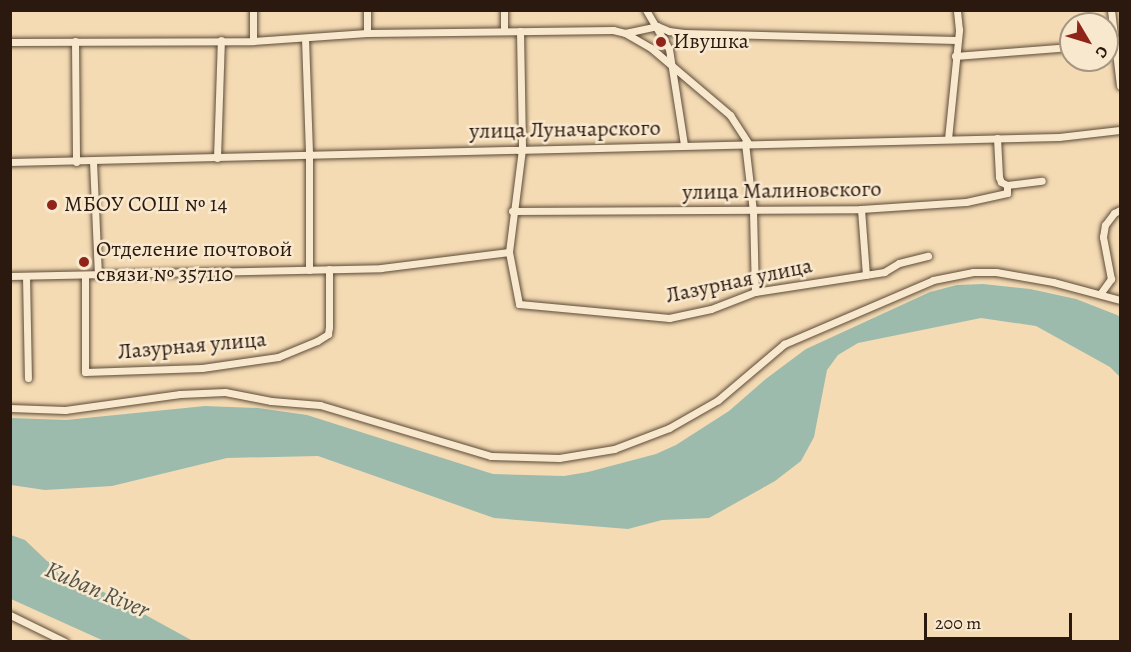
<!DOCTYPE html>
<html>
<head>
<meta charset="utf-8">
<style>
	body { margin:0 }
	#map { position:relative; width:1131px; height:652px; overflow:hidden; background:#f4dbb4; font-family:Alegreya,serif }
	div>[style] { position:absolute }
	.water>* { inset:0; background:#9cbbad }
	.roads { filter:drop-shadow(0 0 2px #5d4a38) drop-shadow(0 0 2px #5d4a38) }
	.minor>* { height:7px; margin:-3.5px; padding:0 3.5px; transform-origin:3.5px; border-radius:3.5px; background:#f8e8ce }
	.dots>* { width:16px; height:16px; translate:-50% -50%; box-sizing:border-box; border:3px solid #f8e8ce; border-radius:50% }
	span { translate:-50% -50%; white-space:nowrap; text-align:center; line-height:1.15; -webkit-text-stroke:5px #f8e8ce; paint-order:stroke }
	.poi-label { font-size:22px; color:#2b190f }
	.left { translate:0 -50%; text-align:left }
	.street-label { font-size:22px; color:#2b190f }
	.water-label { font-size:24px; color:#535246; font-style:italic }
	.frame { position:absolute; inset:0; border:12px solid #2b190f; pointer-events:none }
	.north { position:absolute; left:1059px; top:12px; width:60px; height:60px; box-sizing:border-box; background:#f8e8ce; border:2px solid #a69582; border-radius:50%; rotate:128deg; font-size:16px; font-weight:700; line-height:24px; text-align:center; color:#2b190f }
	.north::after { content:''; display:block; margin:auto; width:21px; height:27px; background:#8f2418; clip-path:polygon(50% 0,100% 100%,50% 72%,0 100%) }
	.scale { position:absolute; left:924px; top:613px; width:148px; height:27px; box-sizing:border-box; border:3px solid #2b190f; border-top:0; padding-left:8px; font-size:18px; line-height:21px; white-space:nowrap; color:#2b190f; -webkit-text-stroke:4px #f8e8ce; paint-order:stroke }
</style>
</head>
<body>
<div id="map">
	<div class="water">
		<i style="clip-path:polygon(983px 284px,1030px 289px,1076px 299px,1117px 315px,1120px 317px,1120px 377px,1110px 367px,1036px 326px,981px 318px,858px 343px,838px 355px,827px 370px,814px 437px,801px 461px,775px 481px,709px 518px,662px 520px,628px 529px,494px 518px,318px 456px,227px 458px,112px 486px,45px 490px,11px 485px,11px 418px,66px 420px,205px 406px,258px 408px,307px 415px,493px 474px,564px 476px,588px 472px,656px 454px,676px 445px,729px 411px,767px 378px,806px 349px,930px 292px,957px 285px)"></i>
		<i style="clip-path:polygon(11px 535px,25px 540px,47px 561px,193px 641px,104px 641px,11px 599px)"></i>
	</div>
	<div class="roads">
		<div class="minor">
			<i style="left:253px;top:10px;width:31px;rotate:90deg"></i>
			<i style="left:367px;top:10px;width:23px;rotate:90deg"></i>
			<i style="left:646px;top:10px;width:45px;rotate:59.5deg"></i>
			<i style="left:669px;top:49px;width:97px;rotate:81.1deg"></i>
			<i style="left:1111px;top:10px;width:76px;rotate:83.2deg"></i>
			<i style="left:504px;top:30px;width:20px;rotate:-90deg"></i>
			<i style="left:520px;top:31px;width:118px;rotate:89deg"></i>
			<i style="left:522px;top:149px;width:104px;rotate:97.2deg"></i>
			<i style="left:509px;top:252px;width:53px;rotate:79.1deg"></i>
			<i style="left:519px;top:304px;width:151px;rotate:5.3deg"></i>
			<i style="left:669px;top:318px;width:43px;rotate:-12.1deg"></i>
			<i style="left:711px;top:309px;width:47px;rotate:-21.1deg"></i>
			<i style="left:755px;top:292px;width:131px;rotate:-8.8deg"></i>
			<i style="left:884px;top:272px;width:17px;rotate:-31deg"></i>
			<i style="left:899px;top:263px;width:30px;rotate:-14deg"></i>
			<i style="left:625px;top:33px;width:33px;rotate:-12deg"></i>
			<i style="left:657px;top:26px;width:13px;rotate:23deg"></i>
			<i style="left:669px;top:31px;width:15px;rotate:8deg"></i>
			<i style="left:684px;top:33px;width:272px;rotate:1.5deg"></i>
			<i style="left:305px;top:38px;width:116px;rotate:88deg"></i>
			<i style="left:309px;top:154px;width:116px;rotate:90deg"></i>
			<i style="left:75px;top:41px;width:121px;rotate:89.5deg"></i>
			<i style="left:10px;top:42px;width:243px;rotate:-0.2deg"></i>
			<i style="left:253px;top:41px;width:114px;rotate:-4deg"></i>
			<i style="left:367px;top:33px;width:246px;rotate:-0.7deg"></i>
			<i style="left:613px;top:30px;width:12px;rotate:14deg"></i>
			<i style="left:625px;top:33px;width:30px;rotate:30deg"></i>
			<i style="left:651px;top:48px;width:104px;rotate:40.3deg"></i>
			<i style="left:730px;top:115px;width:33px;rotate:57deg"></i>
			<i style="left:955px;top:56px;width:116px;rotate:-4.4deg"></i>
			<i style="left:997px;top:138px;width:39px;rotate:87deg"></i>
			<i style="left:999px;top:177px;width:5px;rotate:68deg"></i>
			<i style="left:1001px;top:182px;width:7px;rotate:27deg"></i>
			<i style="left:948px;top:139px;width:110px;rotate:-84.2deg"></i>
			<i style="left:959px;top:30px;width:20px;rotate:-96deg"></i>
			<i style="left:745px;top:143px;width:68px;rotate:83.3deg"></i>
			<i style="left:753px;top:211px;width:81px;rotate:88.6deg"></i>
			<i style="left:217px;top:158px;width:118px;rotate:-88.1deg"></i>
			<i style="left:93px;top:161px;width:113px;rotate:87.5deg"></i>
			<i style="left:10px;top:162px;width:1049px;rotate:-1.37deg"></i>
			<i style="left:1059px;top:137px;width:61px;rotate:-6.5deg"></i>
			<i style="left:861px;top:209px;width:66px;rotate:85.7deg"></i>
			<i style="left:512px;top:211px;width:349px;rotate:-0.3deg"></i>
			<i style="left:861px;top:209px;width:105px;rotate:-3.8deg"></i>
			<i style="left:966px;top:202px;width:42px;rotate:-12.4deg"></i>
			<i style="left:1007px;top:193px;width:8px;rotate:-90deg"></i>
			<i style="left:1007px;top:185px;width:35px;rotate:-7deg"></i>
			<i style="left:85px;top:275px;width:97px;rotate:90deg"></i>
			<i style="left:85px;top:372px;width:117px;rotate:-2deg"></i>
			<i style="left:202px;top:368px;width:77px;rotate:-8.2deg"></i>
			<i style="left:278px;top:357px;width:42px;rotate:-22.3deg"></i>
			<i style="left:317px;top:341px;width:13px;rotate:-32deg"></i>
			<i style="left:328px;top:334px;width:7px;rotate:-82deg"></i>
			<i style="left:329px;top:327px;width:58px;rotate:-90deg"></i>
			<i style="left:10px;top:276px;width:371px;rotate:-1.2deg"></i>
			<i style="left:381px;top:268px;width:129px;rotate:-7.1deg"></i>
			<i style="left:26px;top:276px;width:102px;rotate:88.9deg"></i>
			<i style="left:1100px;top:294px;width:19px;rotate:-54deg"></i>
			<i style="left:1111px;top:279px;width:43px;rotate:-100.8deg"></i>
			<i style="left:1103px;top:237px;width:12px;rotate:-81deg"></i>
			<i style="left:1105px;top:225px;width:15px;rotate:-53deg"></i>
			<i style="left:1114px;top:213px;width:7px;rotate:-27deg"></i>
			<i style="left:10px;top:408px;width:55px;rotate:2.1deg"></i>
			<i style="left:65px;top:410px;width:116px;rotate:-7.9deg"></i>
			<i style="left:180px;top:394px;width:45px;rotate:-2.5deg"></i>
			<i style="left:225px;top:392px;width:47px;rotate:11.1deg"></i>
			<i style="left:271px;top:401px;width:49px;rotate:4.7deg"></i>
			<i style="left:320px;top:405px;width:178px;rotate:16.6deg"></i>
			<i style="left:491px;top:456px;width:68px;rotate:1.7deg"></i>
			<i style="left:559px;top:458px;width:56px;rotate:-9.3deg"></i>
			<i style="left:614px;top:449px;width:59px;rotate:-20.9deg"></i>
			<i style="left:669px;top:428px;width:56px;rotate:-29.7deg"></i>
			<i style="left:718px;top:400px;width:87px;rotate:-40.3deg"></i>
			<i style="left:784px;top:344px;width:162px;rotate:-23.2deg"></i>
			<i style="left:933px;top:280px;width:41px;rotate:-11.3deg"></i>
			<i style="left:973px;top:272px;width:23px"></i>
			<i style="left:996px;top:272px;width:58px;rotate:10deg"></i>
			<i style="left:1053px;top:282px;width:69px;rotate:15deg"></i>
			<i style="left:10px;top:615px;width:61px;rotate:26.1deg"></i>
		</div>
	</div>
	<div class="dots">
		<i style="left:661px;top:42px;background:#8f2418"></i>
		<i style="left:52px;top:205px;background:#8f2418"></i>
		<i style="left:84px;top:262px;background:#8f2418"></i>
	</div>
	<div class="poi-label">
		<span class="left" style="left:673px;top:42px">Ивушка</span>
		<span class="left" style="left:64px;top:205px">МБОУ СОШ № 14</span>
		<span class="left" style="left:96px;top:262px">Отделение почтовой<br>связи № 357110</span>
	</div>
	<div class="street-label">
		<span style="left:565px;top:130px;rotate:-1deg">улица Луначарского</span>
		<span style="left:782px;top:191px;rotate:-1deg">улица Малиновского</span>
		<span style="left:739px;top:281px;rotate:-12deg">Лазурная улица</span>
		<span style="left:192px;top:346px;rotate:-5deg">Лазурная улица</span>
	</div>
	<div class="water-label">
		<span style="left:97px;top:590px;rotate:23deg">Kuban River</span>
	</div>
	<div class="frame"></div>
	<div class="north">С</div>
	<div class="scale">200 m</div>
</div>
</body>
</html>
